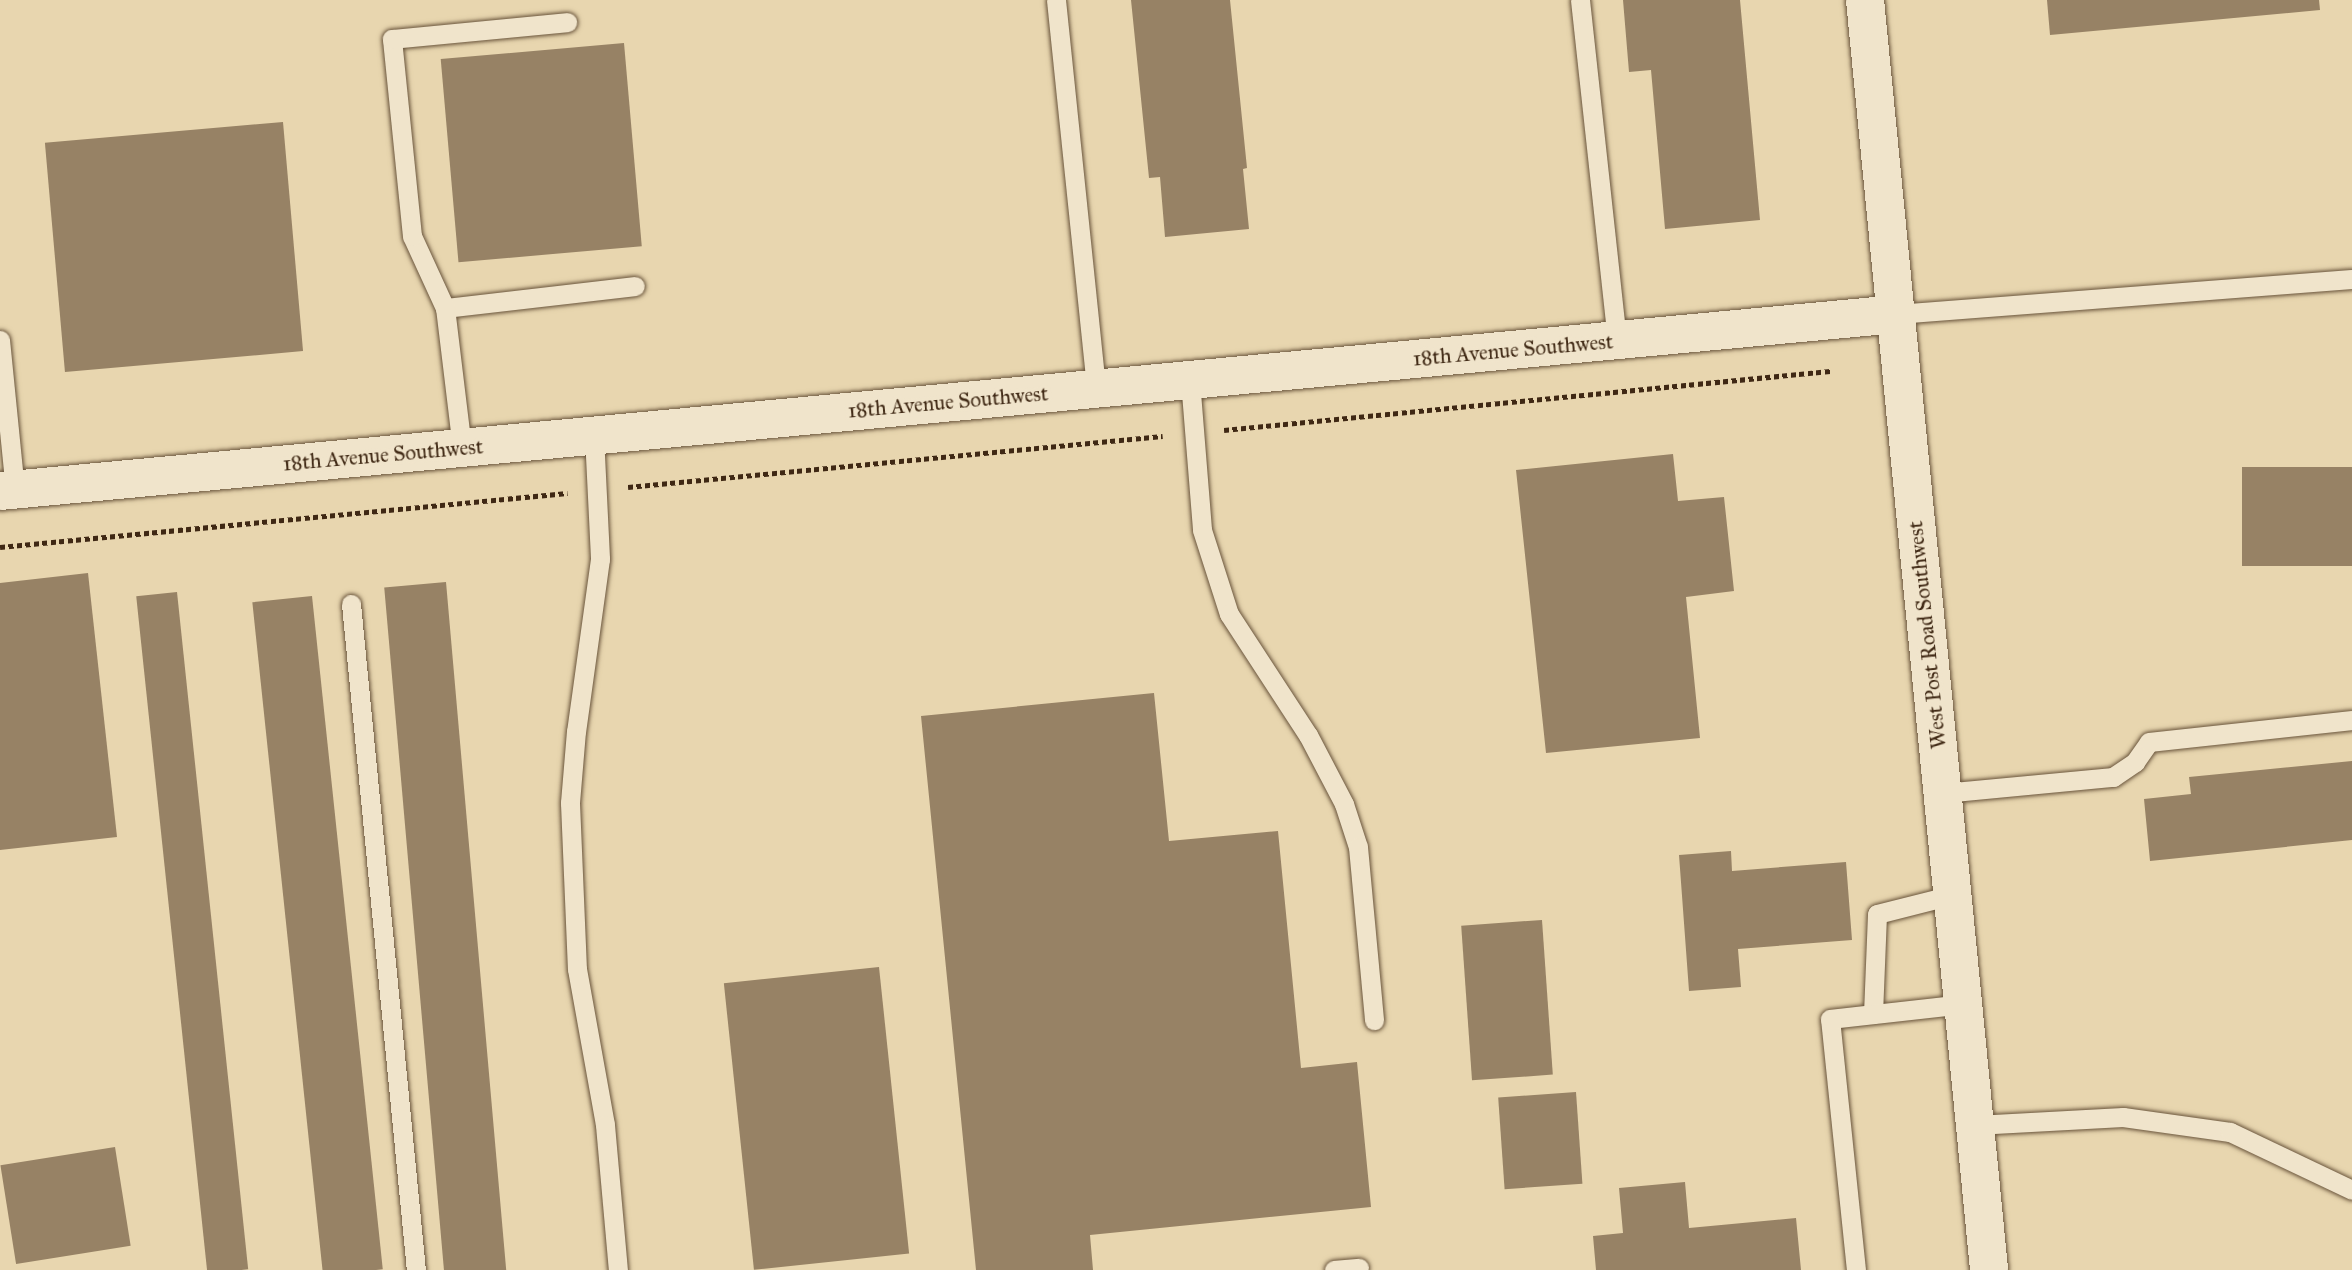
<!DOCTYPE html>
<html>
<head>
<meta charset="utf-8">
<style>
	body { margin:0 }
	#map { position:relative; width:2352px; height:1270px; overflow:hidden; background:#e8d6af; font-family:"IM FELL Great Primer",serif }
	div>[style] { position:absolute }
	.building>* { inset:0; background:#978265; transform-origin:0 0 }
	.path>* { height:4.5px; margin-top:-2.25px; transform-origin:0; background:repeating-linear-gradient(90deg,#3f2814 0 5px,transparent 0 8.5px) }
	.roads { filter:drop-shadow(0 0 2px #69543b) drop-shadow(0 0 2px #69543b) }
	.lane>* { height:19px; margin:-9.5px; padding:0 9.5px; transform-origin:9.5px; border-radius:9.5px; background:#f0e4cb }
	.street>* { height:38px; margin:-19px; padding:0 19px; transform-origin:19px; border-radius:19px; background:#f0e4cb }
	.secondary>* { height:38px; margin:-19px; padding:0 19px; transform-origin:19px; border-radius:19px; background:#f0e4cb }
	span { translate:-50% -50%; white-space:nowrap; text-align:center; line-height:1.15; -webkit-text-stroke:7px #f0e4cb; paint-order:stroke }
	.street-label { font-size:21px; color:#3f2814 }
</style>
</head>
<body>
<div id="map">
	<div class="building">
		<i style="clip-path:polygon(1131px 0,1230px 0,1247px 168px,1243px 169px,1249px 229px,1165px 237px,1160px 177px,1149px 178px)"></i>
		<i style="clip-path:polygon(1623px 0,1740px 0,1760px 220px,1665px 229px,1651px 70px,1629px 72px)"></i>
		<i style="clip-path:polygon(2047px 0,2319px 0,2320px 10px,2050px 35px)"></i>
		<i style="left:624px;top:43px;width:204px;height:184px;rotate:85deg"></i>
		<i style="left:283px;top:122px;width:230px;height:239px;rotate:85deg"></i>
		<i style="clip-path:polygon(1673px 454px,1678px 501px,1724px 497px,1734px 591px,1686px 597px,1700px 738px,1546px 753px,1516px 470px)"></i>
		<i style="left:2352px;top:467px;width:99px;height:110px;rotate:90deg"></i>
		<i style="clip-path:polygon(88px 573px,117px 837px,0 850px,0 583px)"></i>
		<i style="left:446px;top:582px;width:691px;height:62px;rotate:85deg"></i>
		<i style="left:177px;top:592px;width:681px;height:41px;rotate:84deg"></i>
		<i style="left:312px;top:596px;width:677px;height:60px;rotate:84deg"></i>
		<i style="clip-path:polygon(1154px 693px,1169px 841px,1278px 831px,1301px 1068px,1357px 1062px,1371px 1207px,1090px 1235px,1093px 1270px,976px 1270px,921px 716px)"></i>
		<i style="clip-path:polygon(2352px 761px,2352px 840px,2150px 861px,2144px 799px,2191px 794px,2189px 777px)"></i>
		<i style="clip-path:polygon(1731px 851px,1732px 871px,1846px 862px,1852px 940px,1738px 949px,1741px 987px,1689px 991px,1679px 855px)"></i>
		<i style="left:1542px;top:920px;width:155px;height:81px;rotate:86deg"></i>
		<i style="left:879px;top:967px;width:288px;height:156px;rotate:84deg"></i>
		<i style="left:1576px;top:1092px;width:92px;height:78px;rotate:86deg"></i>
		<i style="left:115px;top:1147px;width:100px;height:116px;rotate:81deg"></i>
		<i style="clip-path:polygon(1685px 1182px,1689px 1228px,1796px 1218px,1801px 1270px,1596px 1270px,1593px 1236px,1623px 1233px,1619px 1188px)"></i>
	</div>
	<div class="path">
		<i style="left:1224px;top:430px;width:609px;rotate:-5.56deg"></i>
		<i style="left:628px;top:487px;width:537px;rotate:-5.45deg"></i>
		<i style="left:0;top:547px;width:570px;rotate:-5.44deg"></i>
	</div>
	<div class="roads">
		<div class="lane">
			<i style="left:1056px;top:0;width:391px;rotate:84.1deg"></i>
			<i style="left:1580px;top:0;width:342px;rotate:83.8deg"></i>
			<i style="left:445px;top:308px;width:191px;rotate:-6.6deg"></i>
			<i style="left:1896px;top:314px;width:457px;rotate:-4.4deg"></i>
			<i style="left:0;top:340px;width:150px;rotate:84.3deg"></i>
			<i style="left:1190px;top:380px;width:150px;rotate:85.4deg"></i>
			<i style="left:1202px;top:530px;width:88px;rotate:72.2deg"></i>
			<i style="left:1229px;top:614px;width:145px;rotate:56.9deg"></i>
			<i style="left:1308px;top:735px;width:78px;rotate:62.4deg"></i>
			<i style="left:1344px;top:804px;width:45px;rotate:72deg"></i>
			<i style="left:1358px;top:847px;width:174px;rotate:84.7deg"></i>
			<i style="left:594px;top:435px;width:124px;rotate:87.2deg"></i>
			<i style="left:600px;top:559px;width:174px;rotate:97.9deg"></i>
			<i style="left:576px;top:731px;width:72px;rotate:94.8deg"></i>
			<i style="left:570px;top:803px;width:166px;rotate:87.6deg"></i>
			<i style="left:577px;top:969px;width:158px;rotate:79.8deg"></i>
			<i style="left:605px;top:1125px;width:146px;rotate:84.9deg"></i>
			<i style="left:462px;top:448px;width:141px;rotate:-96.9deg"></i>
			<i style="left:445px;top:308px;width:79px;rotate:-114.6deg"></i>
			<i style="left:412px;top:236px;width:198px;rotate:-95.8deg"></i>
			<i style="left:392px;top:39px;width:176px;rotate:-5.5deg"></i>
			<i style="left:351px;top:604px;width:669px;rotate:84.43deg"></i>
			<i style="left:1943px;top:793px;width:171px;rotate:-5.4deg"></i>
			<i style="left:2113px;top:777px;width:27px;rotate:-34deg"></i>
			<i style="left:2135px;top:762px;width:24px;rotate:-55deg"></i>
			<i style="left:2149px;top:742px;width:204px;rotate:-6.2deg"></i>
			<i style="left:1873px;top:1014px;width:100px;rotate:-87.7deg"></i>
			<i style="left:1877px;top:914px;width:77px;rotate:-14.2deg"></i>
			<i style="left:1975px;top:1125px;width:148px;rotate:-3.1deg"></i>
			<i style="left:2123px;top:1117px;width:108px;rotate:8deg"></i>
			<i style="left:2230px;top:1132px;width:135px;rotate:25.4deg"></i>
			<i style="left:1334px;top:1270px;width:25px;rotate:-5deg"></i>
			<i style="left:1856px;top:1270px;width:252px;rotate:-95.9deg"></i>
			<i style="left:1830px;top:1019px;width:134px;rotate:-6.4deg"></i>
		</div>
		<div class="street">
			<i style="left:0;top:491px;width:1904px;rotate:-5.33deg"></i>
		</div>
		<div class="secondary">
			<i style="left:1865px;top:0;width:1276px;rotate:84.42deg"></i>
		</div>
	</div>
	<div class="street-label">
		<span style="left:1513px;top:350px;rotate:-5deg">18th Avenue Southwest</span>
		<span style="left:948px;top:402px;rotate:-5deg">18th Avenue Southwest</span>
		<span style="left:383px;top:455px;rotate:-5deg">18th Avenue Southwest</span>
		<span style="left:1927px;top:635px;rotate:-96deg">West Post Road Southwest</span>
	</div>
</div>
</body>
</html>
